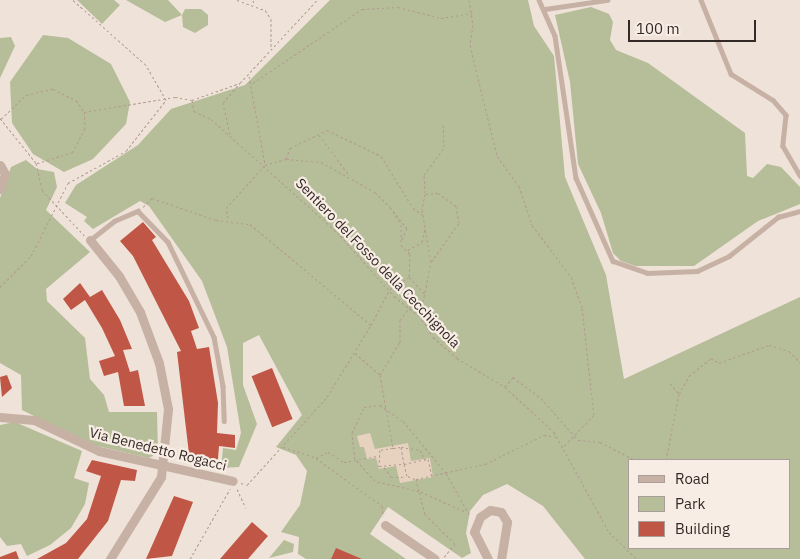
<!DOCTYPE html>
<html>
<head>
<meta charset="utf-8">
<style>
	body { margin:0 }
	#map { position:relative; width:800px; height:559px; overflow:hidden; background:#efe2d8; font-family:"IBM Plex Sans",sans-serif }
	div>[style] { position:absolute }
	.green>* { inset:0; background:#b5bd99 }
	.plaza>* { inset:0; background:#e7d2c0 }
	.building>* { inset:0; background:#c05746; transform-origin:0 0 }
	.path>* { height:1px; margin-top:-0.5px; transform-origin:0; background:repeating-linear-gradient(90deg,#b29b8f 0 2.5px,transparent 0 5px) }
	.lane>* { height:4.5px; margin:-2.25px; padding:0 2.25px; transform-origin:2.25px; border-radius:2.25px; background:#c7b1a5 }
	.street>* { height:9px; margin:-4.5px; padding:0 4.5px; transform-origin:4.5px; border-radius:4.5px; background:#c7b1a5 }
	span { translate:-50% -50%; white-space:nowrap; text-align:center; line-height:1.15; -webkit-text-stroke:4.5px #f8ede4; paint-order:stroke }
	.street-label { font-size:14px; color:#332926 }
	.legend { position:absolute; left:628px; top:459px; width:162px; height:90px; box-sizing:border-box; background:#f8ede4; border:1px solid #a99f98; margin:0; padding:6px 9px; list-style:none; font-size:15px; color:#332926 }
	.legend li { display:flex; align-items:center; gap:10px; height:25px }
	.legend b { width:25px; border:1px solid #a99f98 }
	.scale { position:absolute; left:628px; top:20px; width:128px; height:22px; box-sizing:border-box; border:2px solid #332926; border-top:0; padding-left:6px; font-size:15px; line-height:18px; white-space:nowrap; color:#332926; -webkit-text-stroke:4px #f8ede4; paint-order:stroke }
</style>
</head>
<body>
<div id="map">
	<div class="green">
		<i style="clip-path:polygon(77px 0,114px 0,120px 5px,102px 24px)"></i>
		<i style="clip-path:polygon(126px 0,168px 0,182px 15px,185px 9px,201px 9px,208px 15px,208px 25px,195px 33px,183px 27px,182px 15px,165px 22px)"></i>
		<i style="clip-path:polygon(evenodd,330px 0,528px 0,534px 26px,554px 56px,565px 177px,606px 275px,624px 379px,800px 297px,800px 559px,585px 559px,543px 506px,507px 484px,483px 495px,470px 511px,466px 533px,471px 553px,462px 558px,388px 507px,370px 534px,406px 559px,306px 559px,298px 554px,299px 537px,281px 532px,300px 505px,307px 471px,296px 455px,276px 447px,302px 415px,259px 335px,243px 343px,243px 385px,257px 424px,239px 467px,221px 468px,223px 448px,236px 450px,241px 433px,227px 347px,202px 281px,149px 206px,140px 201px,93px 229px,84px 221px,87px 217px,65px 203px,76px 185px,138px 145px,171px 109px,245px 85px,330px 0,629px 460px,789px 460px,789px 548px,629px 548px,629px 460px)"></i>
		<i style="clip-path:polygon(591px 7px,609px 14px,613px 22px,610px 40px,616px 50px,648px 63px,745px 133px,747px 176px,753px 178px,767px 164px,781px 167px,800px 187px,800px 204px,758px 221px,694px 266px,635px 266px,621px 261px,613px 253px,601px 213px,578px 164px,570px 82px,555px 15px)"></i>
		<i style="clip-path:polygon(43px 35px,68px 38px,111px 64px,130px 102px,126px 124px,93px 159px,64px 172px,33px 154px,12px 123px,10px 82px)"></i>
		<i style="clip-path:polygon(11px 37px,15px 46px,0 78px,0 38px)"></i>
		<i style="clip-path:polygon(26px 160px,37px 169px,54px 172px,57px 187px,46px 210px,90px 252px,46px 289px,47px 301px,85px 338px,90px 379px,104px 395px,109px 412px,157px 412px,158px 453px,149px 458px,93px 445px,22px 410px,21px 375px,0 363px,0 198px,11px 167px)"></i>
		<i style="clip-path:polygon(15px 422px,82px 451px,74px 478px,89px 483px,85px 504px,71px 528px,50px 545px,27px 556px,21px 544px,7px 546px,0 537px,0 425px)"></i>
		<i style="clip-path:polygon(284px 540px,294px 544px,293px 552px,269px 558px)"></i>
	</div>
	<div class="plaza">
		<i style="clip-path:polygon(370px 433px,375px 449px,408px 443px,411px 461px,430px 458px,433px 477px,400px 483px,396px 466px,379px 469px,376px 458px,367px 459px,364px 447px,360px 447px,357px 436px)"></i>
	</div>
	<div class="building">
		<i style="clip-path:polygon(143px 222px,156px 237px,152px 240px,189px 301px,199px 328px,191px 331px,197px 349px,209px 347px,218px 403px,217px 433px,235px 435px,235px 448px,219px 446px,218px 459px,213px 461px,189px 454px,177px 352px,181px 351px,133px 256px,120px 241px)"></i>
		<i style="clip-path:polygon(80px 283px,90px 297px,102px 290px,120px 320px,132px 349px,123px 350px,130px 372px,138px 370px,145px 406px,124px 406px,118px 372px,104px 376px,99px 361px,115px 356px,102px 328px,85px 300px,71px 310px,63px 299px)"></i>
		<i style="left:272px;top:368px;width:55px;height:22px;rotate:68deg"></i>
		<i style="clip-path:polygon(7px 375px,12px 388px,2px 397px,0 377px)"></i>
		<i style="clip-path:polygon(92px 460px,137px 470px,135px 481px,121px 480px,108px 521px,78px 559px,37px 559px,66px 543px,87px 519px,101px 476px,86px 471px)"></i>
		<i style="clip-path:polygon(174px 496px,193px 502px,172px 556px,146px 559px)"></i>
		<i style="clip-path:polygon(252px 522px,268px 536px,248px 559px,220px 559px)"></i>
		<i style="clip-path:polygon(336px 548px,362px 559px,331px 559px)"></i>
		<i style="clip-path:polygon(16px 551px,19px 559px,0 559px,0 557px)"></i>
	</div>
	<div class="path">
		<i style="left:237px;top:0;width:30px;rotate:20deg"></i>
		<i style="left:265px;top:10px;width:11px;rotate:56deg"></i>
		<i style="left:271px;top:19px;width:30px;rotate:90deg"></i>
		<i style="left:253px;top:0;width:5px;rotate:79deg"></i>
		<i style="left:469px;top:0;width:25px;rotate:81deg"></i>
		<i style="left:473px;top:25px;width:20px;rotate:99deg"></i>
		<i style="left:470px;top:45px;width:114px;rotate:76.3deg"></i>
		<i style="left:497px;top:156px;width:37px;rotate:54deg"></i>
		<i style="left:519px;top:186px;width:41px;rotate:71.6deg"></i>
		<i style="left:532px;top:225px;width:65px;rotate:53.1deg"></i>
		<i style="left:571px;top:277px;width:33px;rotate:70deg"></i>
		<i style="left:582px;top:308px;width:108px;rotate:83.6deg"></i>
		<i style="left:594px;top:415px;width:43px;rotate:134.1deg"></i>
		<i style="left:249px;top:76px;width:89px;rotate:79.7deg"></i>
		<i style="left:253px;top:83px;width:132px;rotate:-34.2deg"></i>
		<i style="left:362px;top:9px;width:36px;rotate:-3deg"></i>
		<i style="left:398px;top:7px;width:44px;rotate:14.3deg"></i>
		<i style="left:441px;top:18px;width:32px;rotate:-9deg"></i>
		<i style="left:192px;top:100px;width:11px;rotate:80deg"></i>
		<i style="left:194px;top:111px;width:19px;rotate:25deg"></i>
		<i style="left:211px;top:119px;width:169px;rotate:41.9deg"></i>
		<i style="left:337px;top:232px;width:86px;rotate:48.3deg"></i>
		<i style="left:394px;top:296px;width:36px;rotate:39deg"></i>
		<i style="left:422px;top:319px;width:21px;rotate:59deg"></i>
		<i style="left:433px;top:337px;width:32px;rotate:41deg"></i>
		<i style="left:457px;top:358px;width:56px;rotate:31.1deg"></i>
		<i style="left:505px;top:387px;width:67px;rotate:42.6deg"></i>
		<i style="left:554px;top:432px;width:114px;rotate:61.2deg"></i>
		<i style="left:609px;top:532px;width:39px;rotate:44deg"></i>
		<i style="left:84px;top:112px;width:92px;rotate:-9.4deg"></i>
		<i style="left:175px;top:97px;width:17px;rotate:10deg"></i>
		<i style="left:192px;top:100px;width:51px;rotate:-19.5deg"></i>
		<i style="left:240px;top:83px;width:113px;rotate:-47.1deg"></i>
		<i style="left:0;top:118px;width:58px;rotate:51.3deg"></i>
		<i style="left:36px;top:163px;width:28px;rotate:77deg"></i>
		<i style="left:42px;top:190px;width:62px;rotate:47deg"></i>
		<i style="left:1px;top:119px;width:35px;rotate:-44deg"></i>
		<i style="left:26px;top:95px;width:28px;rotate:-13deg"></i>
		<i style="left:53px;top:89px;width:25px;rotate:26deg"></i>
		<i style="left:76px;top:100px;width:14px;rotate:56deg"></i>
		<i style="left:84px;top:112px;width:16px;rotate:86deg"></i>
		<i style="left:85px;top:128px;width:27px;rotate:117deg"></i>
		<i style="left:73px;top:152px;width:39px;rotate:163deg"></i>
		<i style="left:230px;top:134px;width:32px;rotate:-103deg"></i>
		<i style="left:223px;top:103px;width:26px;rotate:-50deg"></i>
		<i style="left:319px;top:135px;width:50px;rotate:53.1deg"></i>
		<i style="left:286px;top:159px;width:35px;rotate:5deg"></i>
		<i style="left:321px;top:162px;width:62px;rotate:29.1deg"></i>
		<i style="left:375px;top:192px;width:21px;rotate:45deg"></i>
		<i style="left:390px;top:207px;width:20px;rotate:57deg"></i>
		<i style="left:401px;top:224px;width:21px;rotate:90deg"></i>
		<i style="left:401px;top:245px;width:13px;rotate:45deg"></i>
		<i style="left:410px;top:254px;width:23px;rotate:92deg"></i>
		<i style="left:409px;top:277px;width:25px;rotate:47deg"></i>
		<i style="left:425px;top:193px;width:18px;rotate:-93deg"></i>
		<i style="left:424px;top:175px;width:34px;rotate:-54deg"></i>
		<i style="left:444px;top:147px;width:23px;rotate:-92deg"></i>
		<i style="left:143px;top:207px;width:13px;rotate:-45deg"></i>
		<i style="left:152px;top:198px;width:68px;rotate:19deg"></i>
		<i style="left:216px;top:220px;width:34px;rotate:7deg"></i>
		<i style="left:250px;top:224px;width:158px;rotate:39.9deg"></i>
		<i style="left:371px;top:325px;width:41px;rotate:-62.2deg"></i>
		<i style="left:390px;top:289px;width:22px;rotate:-32deg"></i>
		<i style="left:393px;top:211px;width:22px;rotate:51deg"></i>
		<i style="left:407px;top:228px;width:14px;rotate:115deg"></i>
		<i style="left:228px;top:218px;width:10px;rotate:-101deg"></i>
		<i style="left:226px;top:208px;width:58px;rotate:-47.8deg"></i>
		<i style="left:265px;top:165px;width:22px;rotate:-16deg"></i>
		<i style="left:286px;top:159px;width:12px;rotate:-70deg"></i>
		<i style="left:290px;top:148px;width:41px;rotate:-25.9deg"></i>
		<i style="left:327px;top:130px;width:60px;rotate:25.7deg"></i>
		<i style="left:381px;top:156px;width:61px;rotate:58.4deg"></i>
		<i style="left:413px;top:208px;width:12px;rotate:35deg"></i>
		<i style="left:408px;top:250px;width:16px;rotate:-30deg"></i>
		<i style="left:422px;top:242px;width:14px;rotate:-78deg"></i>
		<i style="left:0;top:287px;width:44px;rotate:-45deg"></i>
		<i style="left:31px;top:256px;width:82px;rotate:-63.1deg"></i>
		<i style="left:68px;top:183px;width:66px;rotate:-28.9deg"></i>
		<i style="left:126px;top:151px;width:65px;rotate:-51.9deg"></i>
		<i style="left:166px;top:100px;width:40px;rotate:-119.7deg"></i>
		<i style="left:146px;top:65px;width:98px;rotate:-138.3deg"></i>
		<i style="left:355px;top:353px;width:33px;rotate:41deg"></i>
		<i style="left:380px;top:375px;width:74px;rotate:79.9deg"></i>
		<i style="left:393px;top:448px;width:8px;rotate:-7deg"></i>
		<i style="left:380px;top:375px;width:39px;rotate:-59deg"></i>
		<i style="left:400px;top:342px;width:22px;rotate:-90deg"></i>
		<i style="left:400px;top:320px;width:15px;rotate:-53deg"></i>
		<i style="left:409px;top:308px;width:15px;rotate:-23deg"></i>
		<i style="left:423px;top:302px;width:41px;rotate:-78.7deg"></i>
		<i style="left:431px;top:262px;width:48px;rotate:-54.3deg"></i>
		<i style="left:459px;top:223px;width:17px;rotate:-100deg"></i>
		<i style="left:456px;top:206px;width:22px;rotate:-144deg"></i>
		<i style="left:438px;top:193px;width:13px;rotate:176deg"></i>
		<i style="left:425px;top:194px;width:16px;rotate:101deg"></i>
		<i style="left:422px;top:210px;width:53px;rotate:80.2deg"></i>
		<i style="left:670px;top:383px;width:14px;rotate:51deg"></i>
		<i style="left:505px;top:387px;width:13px;rotate:-51deg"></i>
		<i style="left:513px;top:377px;width:35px;rotate:37deg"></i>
		<i style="left:541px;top:398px;width:56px;rotate:48.6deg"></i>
		<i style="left:578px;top:440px;width:22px;rotate:5deg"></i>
		<i style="left:600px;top:442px;width:39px;rotate:27deg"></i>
		<i style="left:283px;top:447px;width:35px;rotate:18deg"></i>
		<i style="left:316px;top:458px;width:82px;rotate:36deg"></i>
		<i style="left:382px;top:506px;width:10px;rotate:84deg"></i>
		<i style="left:393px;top:448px;width:13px;rotate:171deg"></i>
		<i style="left:380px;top:450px;width:16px;rotate:94deg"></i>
		<i style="left:379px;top:466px;width:25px;rotate:-5deg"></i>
		<i style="left:404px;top:464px;width:17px;rotate:-100deg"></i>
		<i style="left:401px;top:447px;width:19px;rotate:9deg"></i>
		<i style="left:420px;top:450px;width:11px;rotate:63deg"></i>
		<i style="left:316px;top:458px;width:13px;rotate:-27deg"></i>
		<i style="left:328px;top:452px;width:19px;rotate:32deg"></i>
		<i style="left:344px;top:462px;width:34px;rotate:-10deg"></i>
		<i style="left:666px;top:460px;width:67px;rotate:-78.9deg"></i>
		<i style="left:679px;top:394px;width:21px;rotate:-61deg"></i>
		<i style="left:689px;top:376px;width:28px;rotate:-39deg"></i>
		<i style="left:711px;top:358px;width:9px;rotate:32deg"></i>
		<i style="left:719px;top:363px;width:53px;rotate:-19.8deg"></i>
		<i style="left:769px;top:345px;width:21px;rotate:17deg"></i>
		<i style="left:789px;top:351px;width:16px;rotate:45deg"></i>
		<i style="left:384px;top:467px;width:12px;rotate:55deg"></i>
		<i style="left:391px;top:477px;width:15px"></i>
		<i style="left:415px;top:479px;width:9px;rotate:-159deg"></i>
		<i style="left:407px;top:476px;width:12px;rotate:-104deg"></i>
		<i style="left:404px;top:464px;width:25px;rotate:-12deg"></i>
		<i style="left:428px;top:459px;width:17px;rotate:77deg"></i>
		<i style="left:241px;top:483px;width:6px;rotate:18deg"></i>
		<i style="left:247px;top:485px;width:119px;rotate:-47.7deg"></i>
		<i style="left:327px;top:397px;width:84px;rotate:-58.6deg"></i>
		<i style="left:237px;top:489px;width:21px;rotate:65deg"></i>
		<i style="left:464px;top:511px;width:49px;rotate:-156deg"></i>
		<i style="left:419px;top:491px;width:12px;rotate:-104deg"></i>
		<i style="left:416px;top:479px;width:71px;rotate:-12.3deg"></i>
		<i style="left:485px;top:464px;width:66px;rotate:-26.2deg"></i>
		<i style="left:544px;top:435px;width:12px;rotate:9deg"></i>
		<i style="left:444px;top:557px;width:17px;rotate:-50deg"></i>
		<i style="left:455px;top:544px;width:42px;rotate:-135deg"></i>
		<i style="left:425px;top:514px;width:24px;rotate:-105deg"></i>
		<i style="left:419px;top:491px;width:45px;rotate:-167.2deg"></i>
		<i style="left:375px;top:481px;width:30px;rotate:-132deg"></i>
		<i style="left:355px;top:459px;width:26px;rotate:-97deg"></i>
		<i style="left:352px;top:433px;width:29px;rotate:-65deg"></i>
		<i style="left:364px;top:407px;width:16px;rotate:-7deg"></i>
		<i style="left:380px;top:405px;width:28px;rotate:35deg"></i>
		<i style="left:403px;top:421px;width:67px;rotate:50.4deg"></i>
		<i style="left:446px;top:473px;width:47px;rotate:60.7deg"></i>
		<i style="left:190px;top:559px;width:81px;rotate:-60.3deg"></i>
	</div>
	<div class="lane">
		<i style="left:539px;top:0;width:39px;rotate:66deg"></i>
		<i style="left:555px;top:36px;width:144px;rotate:81.6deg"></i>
		<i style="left:576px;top:178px;width:91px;rotate:66deg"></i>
		<i style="left:613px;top:261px;width:36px;rotate:19deg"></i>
		<i style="left:647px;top:273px;width:50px;rotate:-2.3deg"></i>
		<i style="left:697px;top:271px;width:35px;rotate:-25deg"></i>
		<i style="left:729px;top:256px;width:63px;rotate:-38.5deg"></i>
		<i style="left:778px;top:217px;width:23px;rotate:-15deg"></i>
		<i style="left:701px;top:0;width:80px;rotate:67.9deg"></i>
		<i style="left:731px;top:74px;width:49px;rotate:31.8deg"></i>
		<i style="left:773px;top:100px;width:20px;rotate:49deg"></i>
		<i style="left:786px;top:115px;width:31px;rotate:96deg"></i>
		<i style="left:783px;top:146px;width:34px;rotate:60deg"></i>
		<i style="left:545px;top:9px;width:63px;rotate:-8.3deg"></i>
		<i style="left:90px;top:240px;width:31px;rotate:-38deg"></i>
		<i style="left:114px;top:221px;width:26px;rotate:-23deg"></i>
		<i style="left:138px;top:211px;width:43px;rotate:45.9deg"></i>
		<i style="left:168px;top:242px;width:106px;rotate:64.2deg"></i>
		<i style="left:214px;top:337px;width:50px;rotate:79.6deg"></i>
		<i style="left:223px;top:386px;width:35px;rotate:88deg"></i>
	</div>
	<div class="street">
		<i style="left:0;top:165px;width:10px;rotate:61deg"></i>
		<i style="left:5px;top:174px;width:16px;rotate:108deg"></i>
		<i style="left:90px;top:240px;width:46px;rotate:51.1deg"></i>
		<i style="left:119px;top:276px;width:42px;rotate:59.7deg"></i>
		<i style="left:140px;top:312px;width:54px;rotate:69.6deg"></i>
		<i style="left:159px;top:363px;width:47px;rotate:78.9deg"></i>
		<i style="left:168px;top:409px;width:68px;rotate:95.9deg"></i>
		<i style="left:161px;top:477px;width:97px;rotate:121.9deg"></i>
		<i style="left:0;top:417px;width:34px;rotate:5deg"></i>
		<i style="left:34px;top:420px;width:72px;rotate:25.5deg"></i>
		<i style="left:99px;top:451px;width:137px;rotate:12.6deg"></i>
		<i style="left:385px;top:525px;width:60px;rotate:34.2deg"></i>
		<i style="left:488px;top:559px;width:30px;rotate:-117deg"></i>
		<i style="left:474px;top:532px;width:16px;rotate:-68deg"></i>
		<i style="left:480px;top:517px;width:12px;rotate:-35deg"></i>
		<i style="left:490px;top:510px;width:11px;rotate:10deg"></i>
		<i style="left:501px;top:512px;width:12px;rotate:59deg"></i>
		<i style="left:507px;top:522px;width:37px;rotate:99deg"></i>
	</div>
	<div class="street-label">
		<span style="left:378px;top:263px;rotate:46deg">Sentiero del Fosso della Cecchignola</span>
		<span style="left:158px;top:449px;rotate:14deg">Via Benedetto Rogacci</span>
	</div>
	<ul class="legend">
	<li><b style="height:6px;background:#c7b1a5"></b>Road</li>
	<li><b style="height:14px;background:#b5bd99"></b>Park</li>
	<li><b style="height:14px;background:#c05746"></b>Building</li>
	</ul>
	<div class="scale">100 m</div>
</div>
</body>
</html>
